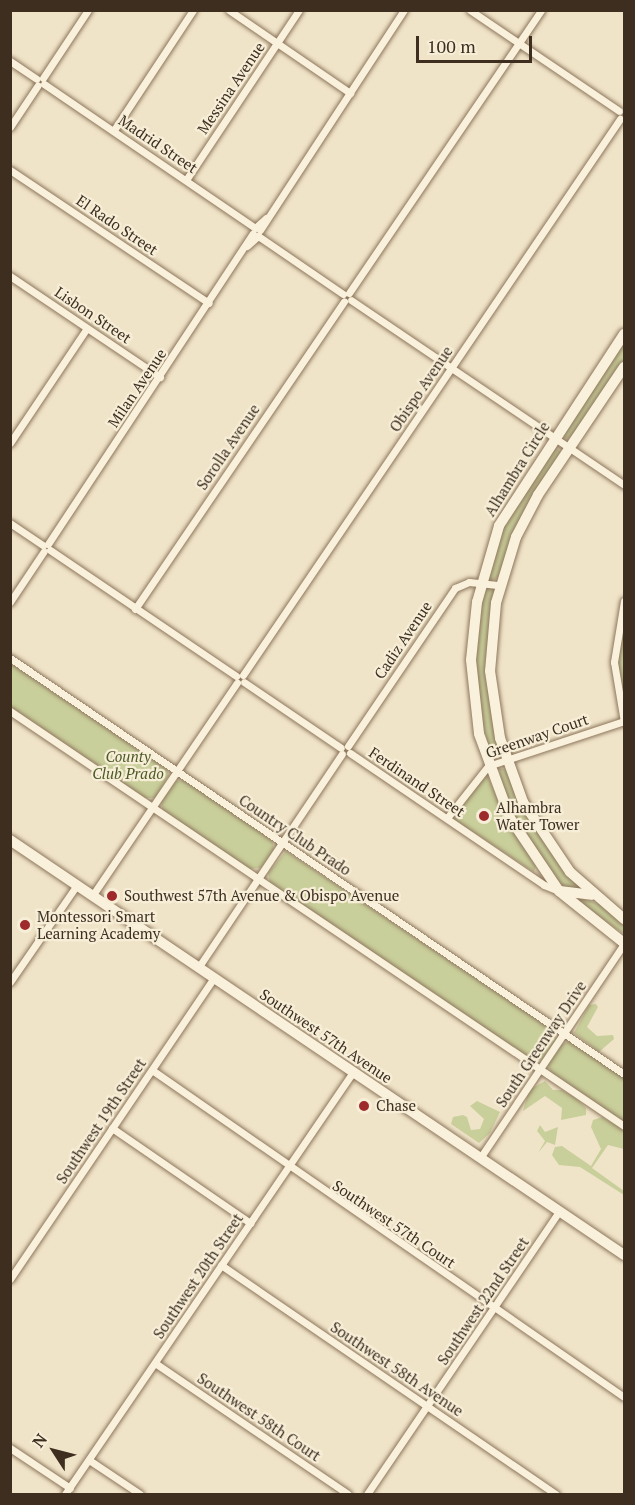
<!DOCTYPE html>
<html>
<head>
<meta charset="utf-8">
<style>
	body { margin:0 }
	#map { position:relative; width:635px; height:1505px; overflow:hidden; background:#f0e4c8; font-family:"PT Serif",serif }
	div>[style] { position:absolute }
	.green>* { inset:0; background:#c9cf9b }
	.roads { filter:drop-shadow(0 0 2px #8d765c) drop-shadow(0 0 2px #8d765c) }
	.street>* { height:7px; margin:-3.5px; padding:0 3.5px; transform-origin:3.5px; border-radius:3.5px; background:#faf1dc }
	.secondary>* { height:10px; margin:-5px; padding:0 5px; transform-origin:5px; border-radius:5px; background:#faf1dc }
	.dots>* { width:16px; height:16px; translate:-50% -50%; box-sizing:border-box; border:3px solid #f7eed8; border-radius:50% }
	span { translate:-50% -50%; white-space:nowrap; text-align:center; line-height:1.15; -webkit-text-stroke:4.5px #f7eed8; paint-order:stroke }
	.street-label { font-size:15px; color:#3d2e20 }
	.park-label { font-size:15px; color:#4d5a26; font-style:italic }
	.poi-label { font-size:15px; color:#3d2e20 }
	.left { translate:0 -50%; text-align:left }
	.frame { position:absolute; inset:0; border:12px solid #3d2e20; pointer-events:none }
	.north { position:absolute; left:24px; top:1421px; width:60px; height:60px; -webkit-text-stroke:4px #f7eed8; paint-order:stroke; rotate:306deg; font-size:16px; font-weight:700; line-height:24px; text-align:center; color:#3d2e20 }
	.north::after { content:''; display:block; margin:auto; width:21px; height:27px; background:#3d2e20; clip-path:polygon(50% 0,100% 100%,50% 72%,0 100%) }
	.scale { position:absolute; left:416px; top:36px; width:116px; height:27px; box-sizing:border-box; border:3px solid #3d2e20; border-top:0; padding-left:8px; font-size:18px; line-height:21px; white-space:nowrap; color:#3d2e20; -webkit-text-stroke:4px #f7eed8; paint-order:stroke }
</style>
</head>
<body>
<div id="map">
	<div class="green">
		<i style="clip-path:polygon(624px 340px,624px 360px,574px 435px,567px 439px,563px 435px)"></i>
		<i style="clip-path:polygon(555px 447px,562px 453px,499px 577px,491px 581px,488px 579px,498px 536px)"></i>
		<i style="clip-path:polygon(484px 587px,495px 589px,488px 688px,499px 750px,492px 757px,476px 702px,476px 628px)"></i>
		<i style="clip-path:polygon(624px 610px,624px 713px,617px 657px)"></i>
		<i style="clip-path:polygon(10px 663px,167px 769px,169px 776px,155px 798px,144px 798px,11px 707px)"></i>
		<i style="clip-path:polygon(499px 768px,506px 770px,516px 793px,581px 888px,562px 888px,506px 805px)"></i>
		<i style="clip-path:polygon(484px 776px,488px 777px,506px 818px,536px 866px,534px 872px,455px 820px,455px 811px)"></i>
		<i style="clip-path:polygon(184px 780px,272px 840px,274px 849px,261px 868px,249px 869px,163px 810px,161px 802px,176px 781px)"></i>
		<i style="clip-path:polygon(286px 851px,554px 1031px,557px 1038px,542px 1060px,531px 1060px,270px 883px,268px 873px)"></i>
		<i style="clip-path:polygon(568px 895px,600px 904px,624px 923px,624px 934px)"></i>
		<i style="clip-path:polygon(596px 1004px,598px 1007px,587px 1027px,597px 1036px,613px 1035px,614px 1039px,599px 1052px,574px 1033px,589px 1005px)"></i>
		<i style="clip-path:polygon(570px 1041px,624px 1078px,624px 1123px,551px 1073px,548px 1065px,562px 1044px)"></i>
		<i style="clip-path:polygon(545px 1081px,553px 1090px,562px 1090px,576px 1098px,586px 1108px,586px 1115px,561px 1120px,562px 1108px,545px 1096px,523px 1111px,529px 1090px)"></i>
		<i style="clip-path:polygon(477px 1101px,500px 1112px,490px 1133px,479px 1143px,451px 1124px,453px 1117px,463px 1115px,467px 1117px,471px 1130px,480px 1129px,484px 1119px,470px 1106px)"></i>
		<i style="clip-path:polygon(602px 1117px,624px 1130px,624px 1149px,608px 1145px,592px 1168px,624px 1191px,624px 1195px,580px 1167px,559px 1165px,552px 1155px,555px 1147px,562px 1146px,591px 1166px,601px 1149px,591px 1127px,593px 1120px)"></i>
		<i style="clip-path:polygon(540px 1125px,545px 1132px,558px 1127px,555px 1145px,547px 1142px,538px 1153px,545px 1141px,537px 1131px)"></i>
	</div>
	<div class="roads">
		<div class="street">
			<i style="left:229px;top:10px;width:147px;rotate:34.4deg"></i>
			<i style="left:470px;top:10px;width:180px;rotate:34.1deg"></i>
			<i style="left:10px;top:61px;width:32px;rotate:34deg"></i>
			<i style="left:43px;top:78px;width:82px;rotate:-56.5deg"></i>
			<i style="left:44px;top:84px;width:255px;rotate:34.3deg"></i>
			<i style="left:255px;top:228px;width:15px;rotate:-42deg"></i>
			<i style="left:10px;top:127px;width:50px;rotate:-56.3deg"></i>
			<i style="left:114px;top:130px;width:144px;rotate:-56.6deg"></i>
			<i style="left:10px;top:170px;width:239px;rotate:33.8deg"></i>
			<i style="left:186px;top:180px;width:204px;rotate:-56.4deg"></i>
			<i style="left:260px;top:230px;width:263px;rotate:-56.8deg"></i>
			<i style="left:247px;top:246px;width:15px;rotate:-42deg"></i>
			<i style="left:258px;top:236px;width:103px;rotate:34.3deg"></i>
			<i style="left:10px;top:276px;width:181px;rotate:34deg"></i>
			<i style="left:349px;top:293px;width:342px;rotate:-55.8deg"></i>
			<i style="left:351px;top:300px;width:330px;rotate:34.1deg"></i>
			<i style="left:10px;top:443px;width:138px;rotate:-56.2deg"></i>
			<i style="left:10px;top:523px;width:40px;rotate:34deg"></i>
			<i style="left:48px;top:544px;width:372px;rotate:-56.6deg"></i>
			<i style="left:50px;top:550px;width:225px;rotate:34.1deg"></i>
			<i style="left:624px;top:601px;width:62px;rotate:99.3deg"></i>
			<i style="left:614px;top:662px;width:61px;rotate:80.5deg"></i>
			<i style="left:10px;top:602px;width:61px;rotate:-56.3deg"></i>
			<i style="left:135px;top:609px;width:372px;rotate:-55.8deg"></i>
			<i style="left:10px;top:658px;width:742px;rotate:34.12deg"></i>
			<i style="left:243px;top:675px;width:672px;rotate:-55.86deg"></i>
			<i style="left:244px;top:682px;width:117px;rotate:34.2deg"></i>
			<i style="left:10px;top:711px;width:741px;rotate:34.05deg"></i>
			<i style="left:348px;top:746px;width:191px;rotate:-55.9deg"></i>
			<i style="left:455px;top:588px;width:15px;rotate:-23deg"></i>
			<i style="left:469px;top:582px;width:31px;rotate:6deg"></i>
			<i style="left:350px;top:753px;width:235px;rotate:34.2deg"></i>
			<i style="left:544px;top:885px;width:16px;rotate:22deg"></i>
			<i style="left:447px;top:818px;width:66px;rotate:-51.7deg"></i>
			<i style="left:488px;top:766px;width:143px;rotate:-18.3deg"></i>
			<i style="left:92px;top:896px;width:258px;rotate:-55.8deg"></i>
			<i style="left:198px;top:968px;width:258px;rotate:-56.1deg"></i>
			<i style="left:10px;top:982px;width:118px;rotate:-55.4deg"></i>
			<i style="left:152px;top:1070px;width:574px;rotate:34.71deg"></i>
			<i style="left:112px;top:1128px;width:168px;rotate:34.5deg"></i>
			<i style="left:480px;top:1158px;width:258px;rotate:-56.1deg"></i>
			<i style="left:221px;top:1265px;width:406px;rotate:34.4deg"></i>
			<i style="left:10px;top:1279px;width:364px;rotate:-55.9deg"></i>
			<i style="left:155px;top:1363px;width:233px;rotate:34.2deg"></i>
			<i style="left:10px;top:1448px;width:72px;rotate:33.7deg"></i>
			<i style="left:89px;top:1460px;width:61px;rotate:33.7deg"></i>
			<i style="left:65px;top:1494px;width:511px;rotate:-55.69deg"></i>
			<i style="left:367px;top:1494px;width:342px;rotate:-55.8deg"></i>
		</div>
		<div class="secondary">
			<i style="left:624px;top:334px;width:229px;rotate:123.1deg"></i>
			<i style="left:499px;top:526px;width:79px;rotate:106.1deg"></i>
			<i style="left:477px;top:602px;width:58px;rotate:95.9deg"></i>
			<i style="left:471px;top:660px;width:74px;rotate:83.8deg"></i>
			<i style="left:479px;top:734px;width:90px;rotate:69.7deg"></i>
			<i style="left:510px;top:818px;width:88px;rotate:56.1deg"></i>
			<i style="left:559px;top:891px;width:83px;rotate:38.7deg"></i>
			<i style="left:624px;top:367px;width:154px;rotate:123.9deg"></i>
			<i style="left:538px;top:495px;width:47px;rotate:117.6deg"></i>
			<i style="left:516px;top:537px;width:69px;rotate:106.9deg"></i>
			<i style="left:496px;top:603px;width:68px;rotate:95deg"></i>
			<i style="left:490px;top:671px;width:68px;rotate:81.5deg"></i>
			<i style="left:500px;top:738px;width:68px;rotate:70.2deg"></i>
			<i style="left:523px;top:802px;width:84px;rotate:56.1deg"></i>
			<i style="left:570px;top:872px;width:72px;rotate:41deg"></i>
			<i style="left:10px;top:840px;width:741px;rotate:34.05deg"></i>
			<i style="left:560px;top:891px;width:32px;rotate:7deg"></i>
		</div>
	</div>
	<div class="dots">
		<i style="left:484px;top:816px;background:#9e2a2b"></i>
		<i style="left:112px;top:896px;background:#9e2a2b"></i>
		<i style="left:25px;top:925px;background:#9e2a2b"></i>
		<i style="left:364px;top:1106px;background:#9e2a2b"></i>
	</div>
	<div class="street-label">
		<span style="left:231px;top:88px;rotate:-56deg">Messina Avenue</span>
		<span style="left:158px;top:144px;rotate:34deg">Madrid Street</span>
		<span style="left:117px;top:225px;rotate:34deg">El Rado Street</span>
		<span style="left:93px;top:315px;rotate:34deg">Lisbon Street</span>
		<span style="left:137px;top:388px;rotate:-56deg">Milan Avenue</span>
		<span style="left:421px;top:389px;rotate:-56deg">Obispo Avenue</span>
		<span style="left:228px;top:447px;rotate:-56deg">Sorolla Avenue</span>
		<span style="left:517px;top:469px;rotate:-58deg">Alhambra Circle</span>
		<span style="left:403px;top:640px;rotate:-56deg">Cadiz Avenue</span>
		<span style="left:537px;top:736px;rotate:-19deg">Greenway Court</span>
		<span style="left:417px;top:782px;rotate:34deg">Ferdinand Street</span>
		<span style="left:295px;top:835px;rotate:34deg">Country Club Prado</span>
		<span style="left:326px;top:1036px;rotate:34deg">Southwest 57th Avenue</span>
		<span style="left:541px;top:1044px;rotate:-56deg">South Greenway Drive</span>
		<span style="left:101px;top:1121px;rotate:-56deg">Southwest 19th Street</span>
		<span style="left:394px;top:1224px;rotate:34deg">Southwest 57th Court</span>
		<span style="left:198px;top:1276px;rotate:-56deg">Southwest 20th Street</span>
		<span style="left:483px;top:1301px;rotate:-56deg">Southwest 22nd Street</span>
		<span style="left:397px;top:1369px;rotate:34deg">Southwest 58th Avenue</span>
		<span style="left:259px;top:1417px;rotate:34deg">Southwest 58th Court</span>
	</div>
	<div class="park-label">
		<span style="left:128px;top:765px">County<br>Club Prado</span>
	</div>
	<div class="poi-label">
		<span class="left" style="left:496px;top:816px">Alhambra<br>Water Tower</span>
		<span class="left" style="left:124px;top:896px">Southwest 57th Avenue &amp; Obispo Avenue</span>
		<span class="left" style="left:37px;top:925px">Montessori Smart<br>Learning Academy</span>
		<span class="left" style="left:376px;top:1106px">Chase</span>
	</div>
	<div class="frame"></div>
	<div class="north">N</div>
	<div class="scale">100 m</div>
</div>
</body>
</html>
